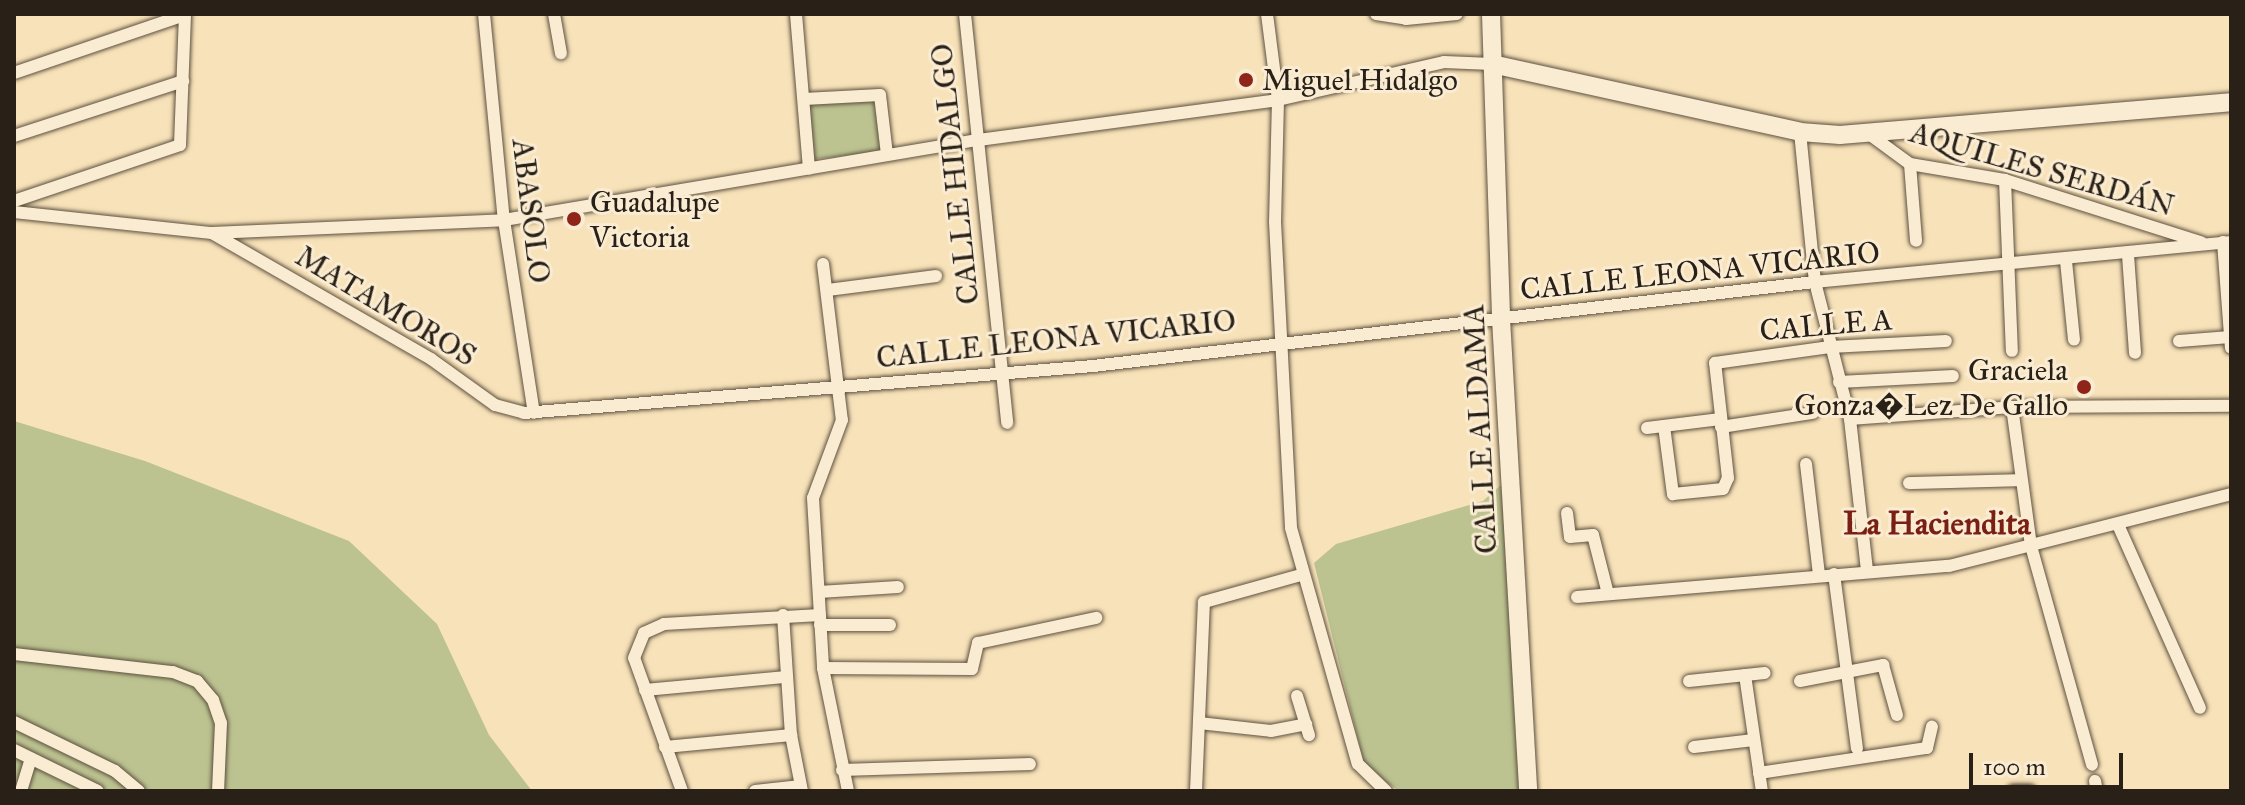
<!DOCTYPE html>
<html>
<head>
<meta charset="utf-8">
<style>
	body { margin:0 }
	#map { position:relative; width:2245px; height:805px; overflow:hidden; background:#f8e2b9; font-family:"IM FELL Great Primer",serif }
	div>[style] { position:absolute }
	.green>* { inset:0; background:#bcc390; transform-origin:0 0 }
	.roads { filter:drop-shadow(0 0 2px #5d5140) drop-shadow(0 0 2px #5d5140) }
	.street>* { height:12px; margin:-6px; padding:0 6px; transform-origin:6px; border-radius:6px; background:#faecd2 }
	.secondary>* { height:18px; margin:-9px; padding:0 9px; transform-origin:9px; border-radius:9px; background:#faecd2 }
	.dots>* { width:22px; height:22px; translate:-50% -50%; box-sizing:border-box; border:4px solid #faecd2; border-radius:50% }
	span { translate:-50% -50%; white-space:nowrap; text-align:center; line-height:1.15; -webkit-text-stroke:6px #faecd2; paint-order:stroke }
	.poi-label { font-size:30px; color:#292118 }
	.left { translate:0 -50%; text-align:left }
	.right { translate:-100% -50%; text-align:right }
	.street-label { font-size:30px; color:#292118 }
	.neighbourhood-label { font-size:32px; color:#7a1f14; font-weight:700 }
	.frame { position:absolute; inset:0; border:16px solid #292118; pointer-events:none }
	.scale { position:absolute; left:1969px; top:753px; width:154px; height:36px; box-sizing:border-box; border:4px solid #292118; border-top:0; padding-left:10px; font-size:24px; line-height:28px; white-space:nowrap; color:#292118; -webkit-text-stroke:6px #faecd2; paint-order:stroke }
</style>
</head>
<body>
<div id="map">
	<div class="green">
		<i style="left:879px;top:97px;width:55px;height:71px;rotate:84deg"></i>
		<i style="clip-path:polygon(14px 421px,145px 461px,349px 541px,437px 624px,489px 735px,532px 791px,14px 791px)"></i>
		<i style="clip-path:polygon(1501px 485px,1522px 791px,1399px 791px,1365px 767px,1314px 563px,1336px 544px,1483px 501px)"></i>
	</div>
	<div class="roads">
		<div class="street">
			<i style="left:484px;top:14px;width:207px;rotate:84.5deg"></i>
			<i style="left:504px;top:220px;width:195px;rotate:81.2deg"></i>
			<i style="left:554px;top:14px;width:40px;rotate:80deg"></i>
			<i style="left:796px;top:14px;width:155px;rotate:85.2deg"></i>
			<i style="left:965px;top:14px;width:411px;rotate:84.1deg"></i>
			<i style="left:1267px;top:14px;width:87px;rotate:82.7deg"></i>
			<i style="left:1278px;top:100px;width:122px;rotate:91.4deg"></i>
			<i style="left:1275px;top:222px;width:306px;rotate:87deg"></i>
			<i style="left:1291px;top:528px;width:245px;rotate:74.2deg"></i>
			<i style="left:1358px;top:764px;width:39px;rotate:44deg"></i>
			<i style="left:1376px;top:14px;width:30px;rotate:9deg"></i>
			<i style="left:1406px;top:19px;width:51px;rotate:-5.6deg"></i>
			<i style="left:14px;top:73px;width:180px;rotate:-18.8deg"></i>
			<i style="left:804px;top:99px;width:76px;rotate:-3deg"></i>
			<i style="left:880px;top:95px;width:60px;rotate:83.3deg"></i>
			<i style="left:1800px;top:132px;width:151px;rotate:84.3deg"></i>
			<i style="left:1815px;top:282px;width:141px;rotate:75.7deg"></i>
			<i style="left:1850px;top:419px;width:152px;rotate:83.6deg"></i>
			<i style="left:1869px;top:134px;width:51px;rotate:36.2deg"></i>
			<i style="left:1910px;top:164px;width:96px;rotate:9.6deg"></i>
			<i style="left:2005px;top:180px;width:206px;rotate:17.6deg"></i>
			<i style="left:14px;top:136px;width:178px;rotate:-18deg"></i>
			<i style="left:1910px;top:164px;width:77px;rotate:85.5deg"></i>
			<i style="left:2005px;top:180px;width:171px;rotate:87.7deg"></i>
			<i style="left:14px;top:201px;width:175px;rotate:-18.6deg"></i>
			<i style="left:180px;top:145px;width:131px;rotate:-87.8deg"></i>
			<i style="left:14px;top:212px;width:199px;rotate:6.1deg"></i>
			<i style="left:212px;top:233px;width:292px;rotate:-2.5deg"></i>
			<i style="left:504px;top:220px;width:482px;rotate:-9.6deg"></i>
			<i style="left:979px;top:140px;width:302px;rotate:-7.6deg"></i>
			<i style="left:1278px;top:100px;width:170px;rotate:-12.9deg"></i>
			<i style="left:1444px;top:62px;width:48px;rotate:2.4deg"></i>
			<i style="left:212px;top:233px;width:253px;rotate:29.9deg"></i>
			<i style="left:431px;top:359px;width:79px;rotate:35.7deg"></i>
			<i style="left:495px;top:405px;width:30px;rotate:15deg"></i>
			<i style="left:524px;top:413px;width:571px;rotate:-4.72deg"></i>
			<i style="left:1093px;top:366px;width:727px;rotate:-6.64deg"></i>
			<i style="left:1815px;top:282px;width:418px;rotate:-5.5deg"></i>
			<i style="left:2223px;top:242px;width:106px;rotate:85.7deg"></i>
			<i style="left:2128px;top:255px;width:98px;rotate:85.9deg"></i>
			<i style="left:2066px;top:261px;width:79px;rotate:84.2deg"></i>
			<i style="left:823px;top:264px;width:157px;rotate:83.1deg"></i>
			<i style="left:842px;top:420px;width:83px;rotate:110.4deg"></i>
			<i style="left:813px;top:498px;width:170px;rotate:86.6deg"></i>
			<i style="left:823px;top:668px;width:126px;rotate:78.5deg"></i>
			<i style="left:828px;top:290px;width:109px;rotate:-7.4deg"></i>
			<i style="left:2179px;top:341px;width:51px;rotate:-4.5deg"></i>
			<i style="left:1839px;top:382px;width:114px;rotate:-3deg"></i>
			<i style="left:2012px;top:407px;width:140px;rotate:82.2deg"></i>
			<i style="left:2031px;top:546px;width:227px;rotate:74.4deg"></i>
			<i style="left:1850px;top:419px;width:162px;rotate:-4.2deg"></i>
			<i style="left:2012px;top:407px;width:219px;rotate:-0.3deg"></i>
			<i style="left:1664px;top:426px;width:69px;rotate:82.5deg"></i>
			<i style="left:1673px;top:494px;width:50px;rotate:-5.7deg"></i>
			<i style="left:1723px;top:489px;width:12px;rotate:-66deg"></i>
			<i style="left:1728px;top:478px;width:116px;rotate:-96.4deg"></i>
			<i style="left:1715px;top:363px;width:116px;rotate:-7.9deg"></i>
			<i style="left:1830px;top:347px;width:116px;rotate:-3deg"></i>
			<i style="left:1721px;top:427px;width:93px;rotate:-8.7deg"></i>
			<i style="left:1647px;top:428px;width:74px;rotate:-7deg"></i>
			<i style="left:1806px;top:464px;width:112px;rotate:83.3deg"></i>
			<i style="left:1909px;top:483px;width:111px;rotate:-1.5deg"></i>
			<i style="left:1567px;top:513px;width:24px;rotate:83deg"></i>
			<i style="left:1570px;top:537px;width:23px;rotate:-5deg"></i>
			<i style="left:1593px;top:535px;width:61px;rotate:75.7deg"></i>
			<i style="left:2119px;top:527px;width:198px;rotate:65.9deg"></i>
			<i style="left:1834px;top:574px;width:176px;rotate:82.5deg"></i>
			<i style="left:819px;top:592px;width:79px;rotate:-3.6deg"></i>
			<i style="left:1577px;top:597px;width:373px;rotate:-4.8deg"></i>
			<i style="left:1949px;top:566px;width:291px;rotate:-14.3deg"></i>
			<i style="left:783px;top:615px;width:120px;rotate:86.2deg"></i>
			<i style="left:791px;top:735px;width:57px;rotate:78.9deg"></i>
			<i style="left:820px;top:625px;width:70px"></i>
			<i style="left:14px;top:654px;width:160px;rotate:6.5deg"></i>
			<i style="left:173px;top:672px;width:26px;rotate:21deg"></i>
			<i style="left:197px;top:681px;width:25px;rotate:50deg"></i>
			<i style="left:213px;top:700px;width:24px;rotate:71deg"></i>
			<i style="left:221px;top:723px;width:68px;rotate:92.5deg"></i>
			<i style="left:823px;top:668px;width:149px;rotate:0.4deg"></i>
			<i style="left:972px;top:669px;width:27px;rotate:-77deg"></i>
			<i style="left:978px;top:643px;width:121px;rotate:-12deg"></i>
			<i style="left:1745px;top:675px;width:117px;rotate:81.7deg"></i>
			<i style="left:1689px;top:681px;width:76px;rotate:-6deg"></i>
			<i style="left:1800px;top:681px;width:85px;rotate:-10.9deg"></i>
			<i style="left:1883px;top:665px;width:52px;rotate:74.4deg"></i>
			<i style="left:645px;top:690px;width:142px;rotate:-5.3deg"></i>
			<i style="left:1297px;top:696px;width:41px;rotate:72.9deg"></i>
			<i style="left:14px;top:722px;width:112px;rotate:25.9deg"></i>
			<i style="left:115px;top:771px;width:31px;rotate:40deg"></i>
			<i style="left:1199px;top:723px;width:72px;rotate:6.3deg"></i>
			<i style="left:1271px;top:731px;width:36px;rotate:-11deg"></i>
			<i style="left:665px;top:747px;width:127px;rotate:-5.4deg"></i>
			<i style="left:1694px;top:747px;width:60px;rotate:-6.7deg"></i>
			<i style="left:14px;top:750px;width:93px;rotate:26deg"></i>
			<i style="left:842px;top:770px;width:188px;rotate:-1.8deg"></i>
			<i style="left:1759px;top:773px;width:170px;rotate:-8.5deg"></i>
			<i style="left:1927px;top:748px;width:22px;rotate:-77deg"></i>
			<i style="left:2095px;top:781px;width:10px;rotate:79deg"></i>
			<i style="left:21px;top:791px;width:34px;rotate:-73deg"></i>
			<i style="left:682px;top:791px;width:141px;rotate:-109.8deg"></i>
			<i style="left:634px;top:658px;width:27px;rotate:-68deg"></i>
			<i style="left:644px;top:633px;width:22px;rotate:-24deg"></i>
			<i style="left:664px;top:624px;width:156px;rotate:-3.3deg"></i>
			<i style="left:755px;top:791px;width:46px;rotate:-6.2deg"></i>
			<i style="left:1196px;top:791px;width:189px;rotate:-87.6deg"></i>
			<i style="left:1204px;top:602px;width:101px;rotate:-15.6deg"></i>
			<i style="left:2013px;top:791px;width:17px"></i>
		</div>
		<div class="secondary">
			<i style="left:1491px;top:14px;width:305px;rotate:88.1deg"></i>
			<i style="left:1501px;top:319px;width:473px;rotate:86.7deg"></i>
			<i style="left:1492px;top:64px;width:315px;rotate:12.4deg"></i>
			<i style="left:1800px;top:132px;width:40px;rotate:4.3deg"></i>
			<i style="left:1840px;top:135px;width:392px;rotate:-4.8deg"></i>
		</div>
	</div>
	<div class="dots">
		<i style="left:1246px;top:80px;background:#8f2418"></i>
		<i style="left:574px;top:219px;background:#8f2418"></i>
		<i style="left:2084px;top:387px;background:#8f2418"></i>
	</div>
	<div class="poi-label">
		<span class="left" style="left:1262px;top:80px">Miguel Hidalgo</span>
		<span class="left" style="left:590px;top:219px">Guadalupe<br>Victoria</span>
		<span class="right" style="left:2068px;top:387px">Graciela<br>Gonza�Lez De Gallo</span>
	</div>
	<div class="street-label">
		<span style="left:2042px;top:169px;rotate:16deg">AQUILES SERDÁN</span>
		<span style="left:955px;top:174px;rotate:-96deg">CALLE HIDALGO</span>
		<span style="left:531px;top:211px;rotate:83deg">ABASOLO</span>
		<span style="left:1700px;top:271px;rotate:-6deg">CALLE LEONA VICARIO</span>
		<span style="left:386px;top:306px;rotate:31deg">MATAMOROS</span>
		<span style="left:1826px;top:325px;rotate:-5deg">CALLE A</span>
		<span style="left:1056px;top:339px;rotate:-6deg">CALLE LEONA VICARIO</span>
		<span style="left:1480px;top:429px;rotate:-93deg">CALLE ALDAMA</span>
	</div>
	<div class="neighbourhood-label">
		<span style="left:1937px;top:524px">La Haciendita</span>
	</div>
	<div class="frame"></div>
	<div class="scale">100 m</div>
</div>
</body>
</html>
